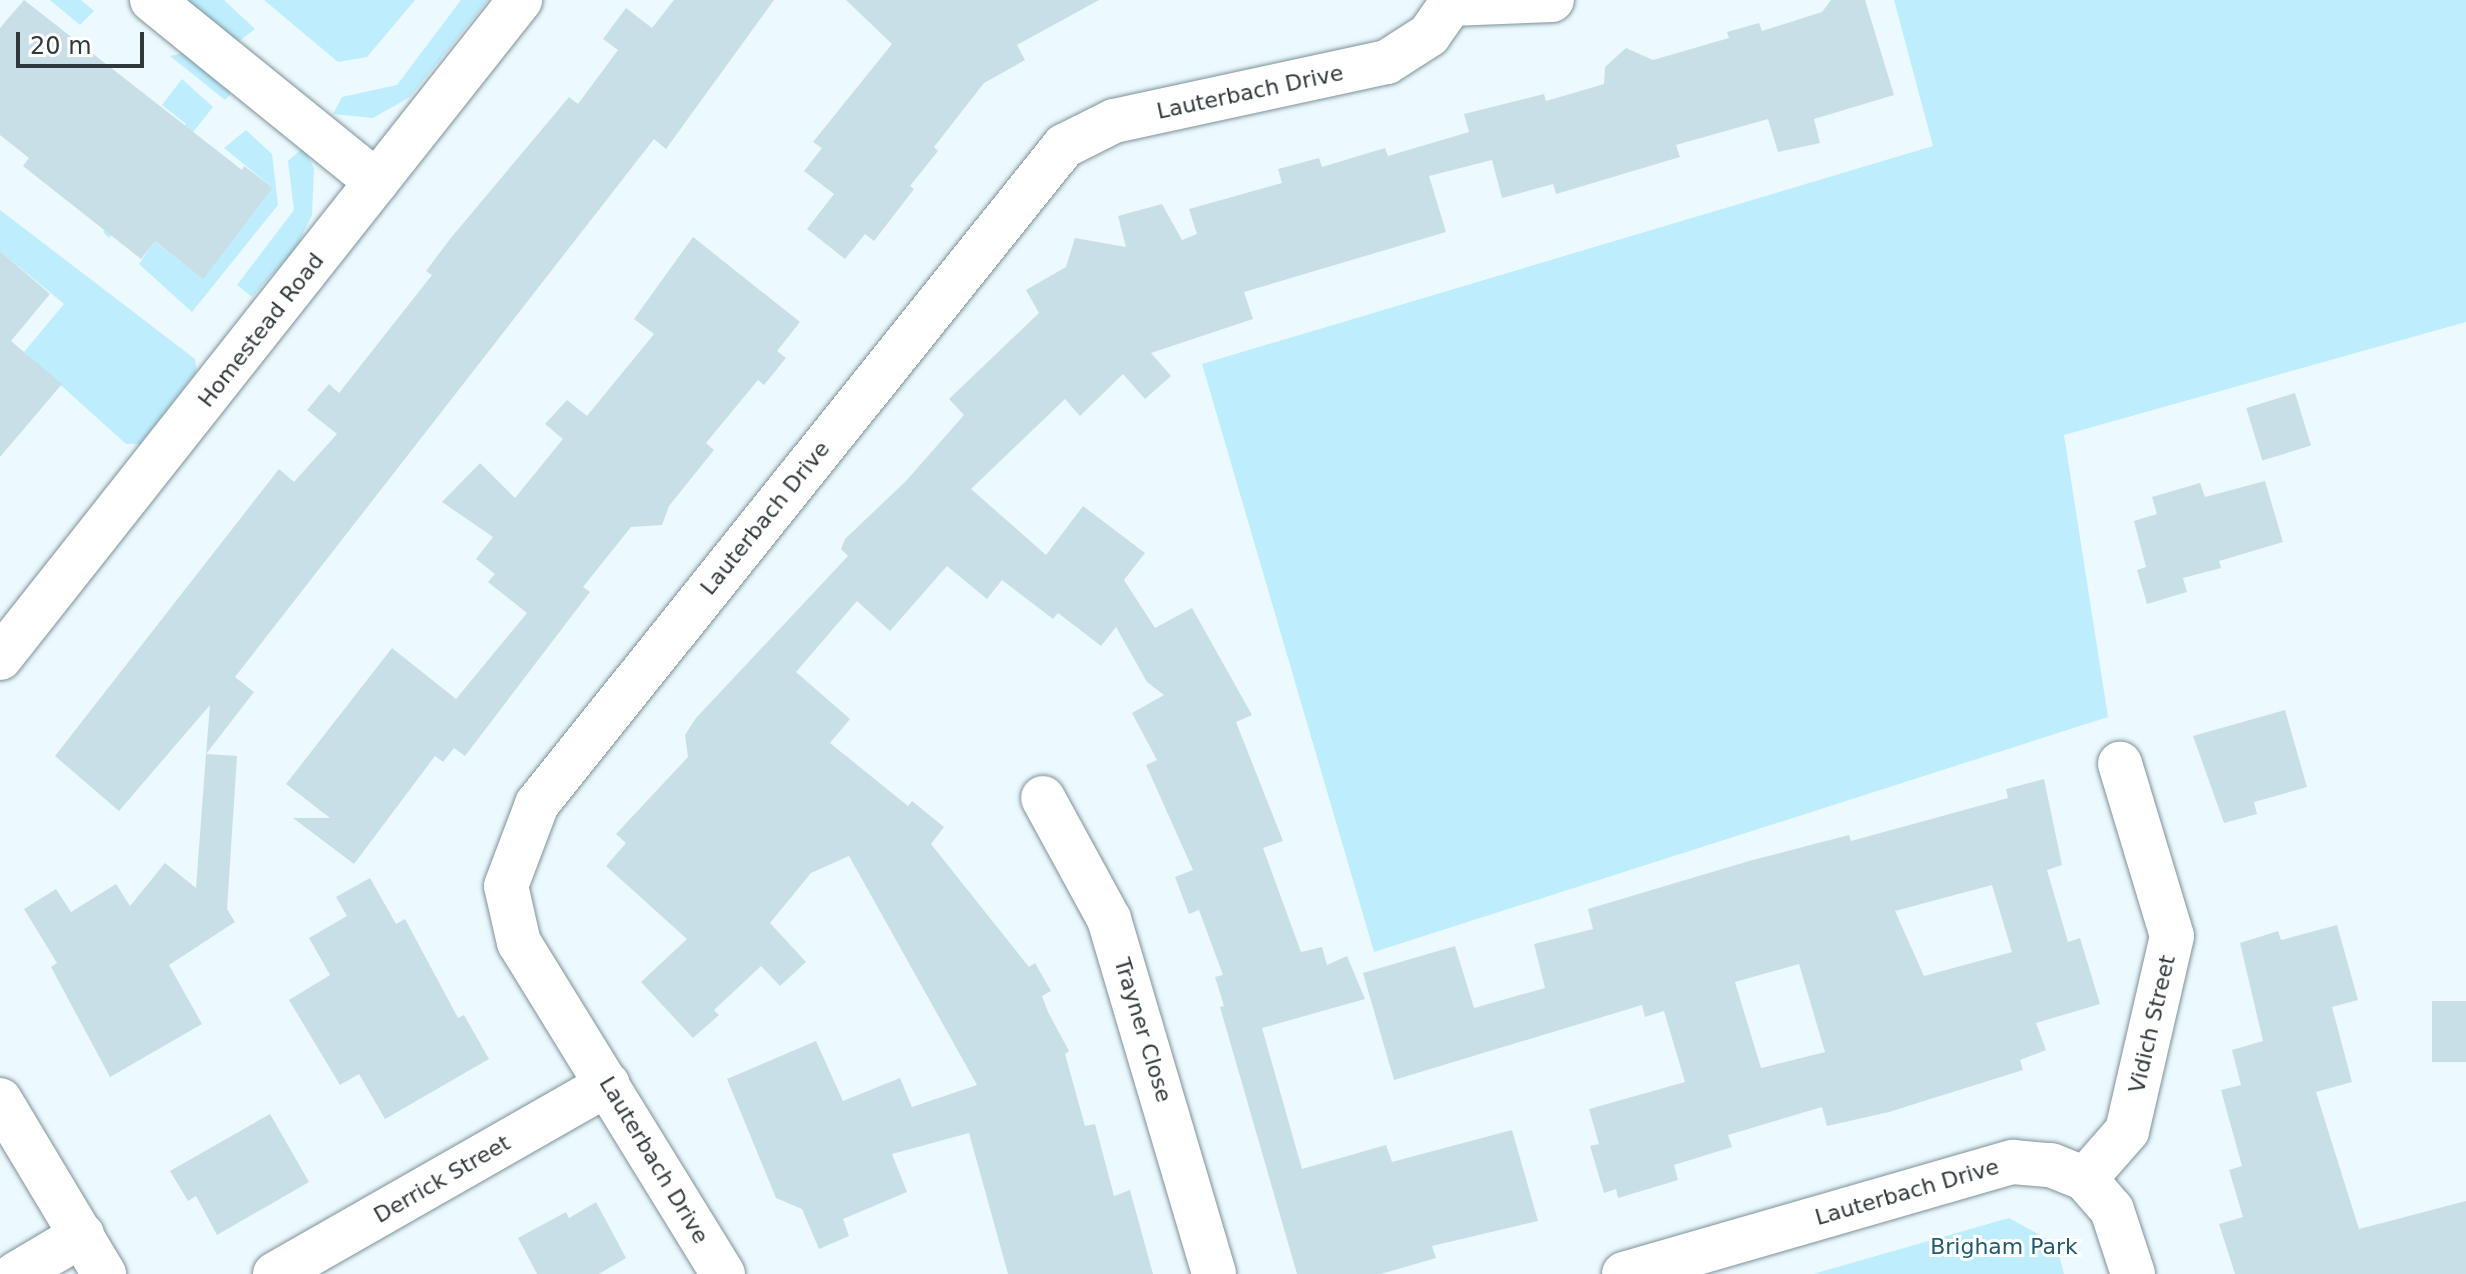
<!DOCTYPE html>
<html>
<head>
<meta charset="utf-8">
<style>
	body { margin:0 }
	#map { position:relative; width:2466px; height:1274px; overflow:hidden; background:#ecf9fe; font-family:"DejaVu Sans",sans-serif }
	div>[style] { position:absolute }
	.green>* { inset:0; background:#beedfe }
	.building>* { inset:0; background:#c9dfe7; transform-origin:0 0 }
	.roads { filter:drop-shadow(0 0 2px #7d9299) drop-shadow(0 0 2px #7d9299) }
	.minor>* { height:44px; margin:-22px; padding:0 22px; transform-origin:22px; border-radius:22px; background:#fff }
	span { translate:-50% -50%; white-space:nowrap; text-align:center; line-height:1.15; -webkit-text-stroke:6px #fff; paint-order:stroke }
	.street-label { font-size:22px; color:#2f383b }
	.park-label { font-size:22px; color:#1f5b6e }
	.scale { position:absolute; left:16px; top:32px; width:128px; height:36px; box-sizing:border-box; border:4px solid #2f383b; border-top:0; padding-left:10px; font-size:24px; line-height:28px; white-space:nowrap; color:#2f383b; -webkit-text-stroke:6px #fff; paint-order:stroke }
</style>
</head>
<body>
<div id="map">
	<div class="green">
		<i style="clip-path:polygon(50px 0,81px 0,94px 11px,80px 25px)"></i>
		<i style="clip-path:polygon(185px 0,224px 0,255px 29px,238px 42px)"></i>
		<i style="clip-path:polygon(264px 0,415px 0,367px 57px,338px 62px)"></i>
		<i style="clip-path:polygon(461px 0,488px 0,410px 97px,373px 118px,333px 114px,342px 97px,397px 85px)"></i>
		<i style="clip-path:polygon(1894px 0,2466px 0,2466px 322px,2064px 435px,2108px 717px,1374px 952px,1202px 364px,1933px 146px)"></i>
		<i style="clip-path:polygon(183px 53px,230px 86px,230px 95px,225px 100px,170px 56px)"></i>
		<i style="clip-path:polygon(182px 79px,213px 107px,140px 199px,158px 244px,203px 278px,273px 188px,224px 148px,246px 130px,272px 154px,278px 205px,192px 312px,139px 264px,153px 243px,124px 220px,109px 238px,103px 232px,186px 124px,162px 105px)"></i>
		<i style="clip-path:polygon(303px 148px,314px 168px,312px 215px,296px 248px,252px 297px,237px 285px,294px 210px,288px 161px)"></i>
		<i style="clip-path:polygon(0 210px,195px 359px,197px 371px,140px 444px,126px 444px,24px 352px,64px 304px,0 251px)"></i>
		<i style="clip-path:polygon(2009px 1218px,2056px 1244px,2064px 1274px,1813px 1274px)"></i>
	</div>
	<div class="building">
		<i style="clip-path:polygon(24px 0,242px 170px,244px 166px,273px 188px,203px 279px,155px 241px,141px 259px,23px 166px,29px 158px,0 135px,0 28px)"></i>
		<i style="clip-path:polygon(674px 0,774px 0,666px 149px,654px 139px,235px 677px,254px 692px,206px 754px,210px 705px,119px 811px,55px 756px,279px 469px,294px 482px,337px 434px,307px 410px,329px 384px,339px 393px,432px 275px,426px 271px,450px 239px,569px 97px,578px 104px,618px 50px,603px 39px,626px 8px,652px 28px)"></i>
		<i style="clip-path:polygon(846px 0,1099px 0,1017px 45px,1025px 60px,984px 83px,934px 147px,938px 151px,910px 186px,914px 189px,874px 241px,865px 234px,845px 259px,807px 229px,834px 194px,804px 171px,822px 148px,813px 142px,892px 44px)"></i>
		<i style="clip-path:polygon(1831px 0,1865px 0,1894px 95px,1814px 119px,1820px 143px,1778px 152px,1768px 119px,1676px 145px,1680px 157px,1556px 194px,1553px 184px,1502px 198px,1492px 160px,1429px 176px,1446px 232px,1244px 292px,1253px 319px,1151px 353px,1171px 376px,1145px 399px,1123px 374px,1080px 416px,1065px 399px,971px 489px,1046px 555px,1083px 506px,1145px 553px,1124px 580px,1155px 628px,1192px 608px,1252px 715px,1236px 722px,1283px 841px,1263px 848px,1301px 952px,1322px 947px,1327px 965px,1347px 956px,1365px 999px,1262px 1028px,1302px 1169px,1386px 1145px,1392px 1162px,1512px 1130px,1538px 1221px,1432px 1246px,1436px 1258px,1381px 1274px,1297px 1274px,1220px 1007px,1224px 1006px,1215px 977px,1223px 975px,1199px 910px,1189px 914px,1175px 877px,1193px 870px,1146px 765px,1157px 760px,1132px 713px,1164px 695px,1147px 682px,1116px 627px,1101px 646px,1058px 613px,1053px 619px,1002px 580px,987px 599px,947px 566px,890px 631px,857px 601px,796px 672px,850px 719px,830px 743px,908px 806px,912px 801px,944px 827px,931px 844px,1029px 967px,1035px 963px,1051px 991px,1042px 996px,1048px 1012px,1069px 1051px,1065px 1054px,1085px 1126px,1095px 1124px,1114px 1196px,1130px 1190px,1153px 1274px,1008px 1274px,969px 1133px,892px 1154px,907px 1192px,843px 1219px,849px 1236px,819px 1249px,802px 1209px,776px 1198px,727px 1079px,816px 1041px,843px 1101px,900px 1078px,912px 1107px,977px 1085px,849px 856px,811px 873px,770px 923px,806px 962px,780px 986px,761px 966px,714px 1010px,719px 1015px,693px 1038px,641px 982px,687px 939px,606px 866px,626px 843px,616px 834px,688px 757px,685px 735px,696px 718px,848px 556px,841px 549px,845px 539px,906px 481px,964px 415px,949px 399px,1039px 313px,1026px 290px,1066px 267px,1075px 238px,1126px 247px,1118px 216px,1162px 204px,1182px 240px,1197px 234px,1189px 209px,1282px 183px,1278px 169px,1319px 158px,1322px 167px,1385px 148px,1388px 156px,1469px 132px,1464px 114px,1544px 94px,1546px 101px,1604px 84px,1605px 67px,1626px 48px,1653px 60px,1729px 38px,1727px 32px,1759px 23px,1762px 31px,1822px 12px)"></i>
		<i style="clip-path:polygon(693px 237px,800px 322px,777px 351px,786px 358px,764px 385px,758px 380px,706px 443px,714px 450px,669px 506px,662px 525px,631px 527px,583px 587px,590px 592px,465px 756px,454px 748px,443px 762px,435px 756px,354px 864px,293px 818px,330px 818px,286px 784px,392px 648px,456px 699px,527px 613px,488px 582px,495px 574px,476px 559px,493px 537px,442px 502px,480px 463px,515px 498px,563px 439px,545px 424px,567px 400px,587px 416px,654px 334px,634px 319px)"></i>
		<i style="clip-path:polygon(0 251px,50px 294px,11px 341px,62px 384px,0 457px)"></i>
		<i style="left:2295px;top:393px;width:55px;height:51px;rotate:73deg"></i>
		<i style="clip-path:polygon(2265px 481px,2283px 542px,2219px 561px,2221px 568px,2183px 578px,2187px 592px,2147px 604px,2137px 570px,2146px 567px,2134px 521px,2157px 514px,2152px 497px,2200px 483px,2205px 497px)"></i>
		<i style="clip-path:polygon(2285px 710px,2307px 787px,2254px 802px,2257px 814px,2224px 823px,2193px 736px)"></i>
		<i style="clip-path:polygon(206px 754px,237px 756px,227px 909px,235px 922px,169px 965px,202px 1024px,110px 1077px,51px 967px,57px 963px,24px 909px,56px 889px,71px 912px,116px 884px,130px 906px,165px 863px,196px 888px)"></i>
		<i style="clip-path:polygon(evenodd,2044px 779px,2062px 865px,2047px 870px,2068px 942px,2080px 938px,2100px 1004px,2036px 1023px,2046px 1050px,2020px 1060px,2023px 1070px,1889px 1112px,1827px 1126px,1822px 1107px,1728px 1135px,1732px 1147px,1674px 1165px,1678px 1180px,1618px 1198px,1616px 1189px,1604px 1193px,1590px 1146px,1599px 1144px,1589px 1109px,1685px 1082px,1664px 1011px,1645px 1017px,1642px 1005px,1394px 1080px,1363px 973px,1455px 946px,1474px 1008px,1545px 988px,1534px 944px,1593px 929px,1588px 909px,1749px 861px,1849px 835px,1851px 841px,2008px 798px,2006px 789px,2044px 779px,1992px 885px,2012px 952px,1924px 976px,1895px 911px,1992px 885px,2044px 779px,1799px 964px,1825px 1052px,1761px 1068px,1735px 982px,1799px 964px)"></i>
		<i style="clip-path:polygon(370px 878px,396px 924px,405px 919px,458px 1018px,464px 1015px,489px 1059px,385px 1119px,359px 1074px,340px 1085px,289px 1000px,330px 975px,309px 938px,347px 916px,336px 897px)"></i>
		<i style="clip-path:polygon(2337px 925px,2358px 1000px,2332px 1007px,2352px 1082px,2316px 1092px,2359px 1229px,2466px 1201px,2466px 1274px,2235px 1274px,2219px 1224px,2243px 1217px,2229px 1170px,2242px 1166px,2221px 1090px,2241px 1085px,2232px 1050px,2263px 1041px,2240px 943px,2278px 931px,2281px 940px)"></i>
		<i style="left:2466px;top:1001px;width:61px;height:34px;rotate:90deg"></i>
		<i style="clip-path:polygon(270px 1114px,309px 1182px,217px 1235px,196px 1196px,188px 1201px,170px 1171px)"></i>
		<i style="clip-path:polygon(596px 1202px,626px 1258px,599px 1274px,537px 1274px,518px 1238px,566px 1212px,569px 1218px)"></i>
	</div>
	<div class="roads">
		<div class="minor">
			<i style="left:152px;top:0;width:289px;rotate:39deg"></i>
			<i style="left:0;top:658px;width:839px;rotate:-51.68deg"></i>
			<i style="left:1043px;top:798px;width:138px;rotate:61.4deg"></i>
			<i style="left:1109px;top:919px;width:370px;rotate:73.5deg"></i>
			<i style="left:0;top:1100px;width:203px;rotate:59.1deg"></i>
			<i style="left:2085px;top:1179px;width:64px;rotate:-48.8deg"></i>
			<i style="left:2127px;top:1131px;width:200px;rotate:-77deg"></i>
			<i style="left:2172px;top:936px;width:180px;rotate:-106.8deg"></i>
			<i style="left:16px;top:1274px;width:77px;rotate:-30.6deg"></i>
			<i style="left:275px;top:1274px;width:383px;rotate:-29.7deg"></i>
			<i style="left:723px;top:1274px;width:389px;rotate:-121.6deg"></i>
			<i style="left:519px;top:943px;width:58px;rotate:-102.8deg"></i>
			<i style="left:506px;top:886px;width:88px;rotate:-69.3deg"></i>
			<i style="left:537px;top:804px;width:843px;rotate:-51.31deg"></i>
			<i style="left:1064px;top:146px;width:56px;rotate:-26.6deg"></i>
			<i style="left:1114px;top:121px;width:279px;rotate:-12.2deg"></i>
			<i style="left:1387px;top:62px;width:50px;rotate:-32.7deg"></i>
			<i style="left:1429px;top:35px;width:38px;rotate:-55deg"></i>
			<i style="left:1451px;top:4px;width:101px;rotate:-2.3deg"></i>
			<i style="left:1624px;top:1274px;width:405px;rotate:-16.1deg"></i>
			<i style="left:2013px;top:1162px;width:38px;rotate:5deg"></i>
			<i style="left:2051px;top:1165px;width:37px;rotate:22deg"></i>
			<i style="left:2085px;top:1179px;width:41px;rotate:48.9deg"></i>
			<i style="left:2112px;top:1210px;width:67px;rotate:71.8deg"></i>
		</div>
	</div>
	<div class="street-label">
		<span style="left:1250px;top:92px;rotate:-12deg">Lauterbach Drive</span>
		<span style="left:261px;top:330px;rotate:-52deg">Homestead Road</span>
		<span style="left:765px;top:518px;rotate:-51deg">Lauterbach Drive</span>
		<span style="left:2152px;top:1024px;rotate:-77deg">Vidich Street</span>
		<span style="left:1143px;top:1030px;rotate:73deg">Trayner Close</span>
		<span style="left:654px;top:1160px;rotate:59deg">Lauterbach Drive</span>
		<span style="left:442px;top:1179px;rotate:-30deg">Derrick Street</span>
		<span style="left:1907px;top:1192px;rotate:-16deg">Lauterbach Drive</span>
	</div>
	<div class="park-label">
		<span style="left:2004px;top:1247px">Brigham Park</span>
	</div>
	<div class="scale">20 m</div>
</div>
</body>
</html>
